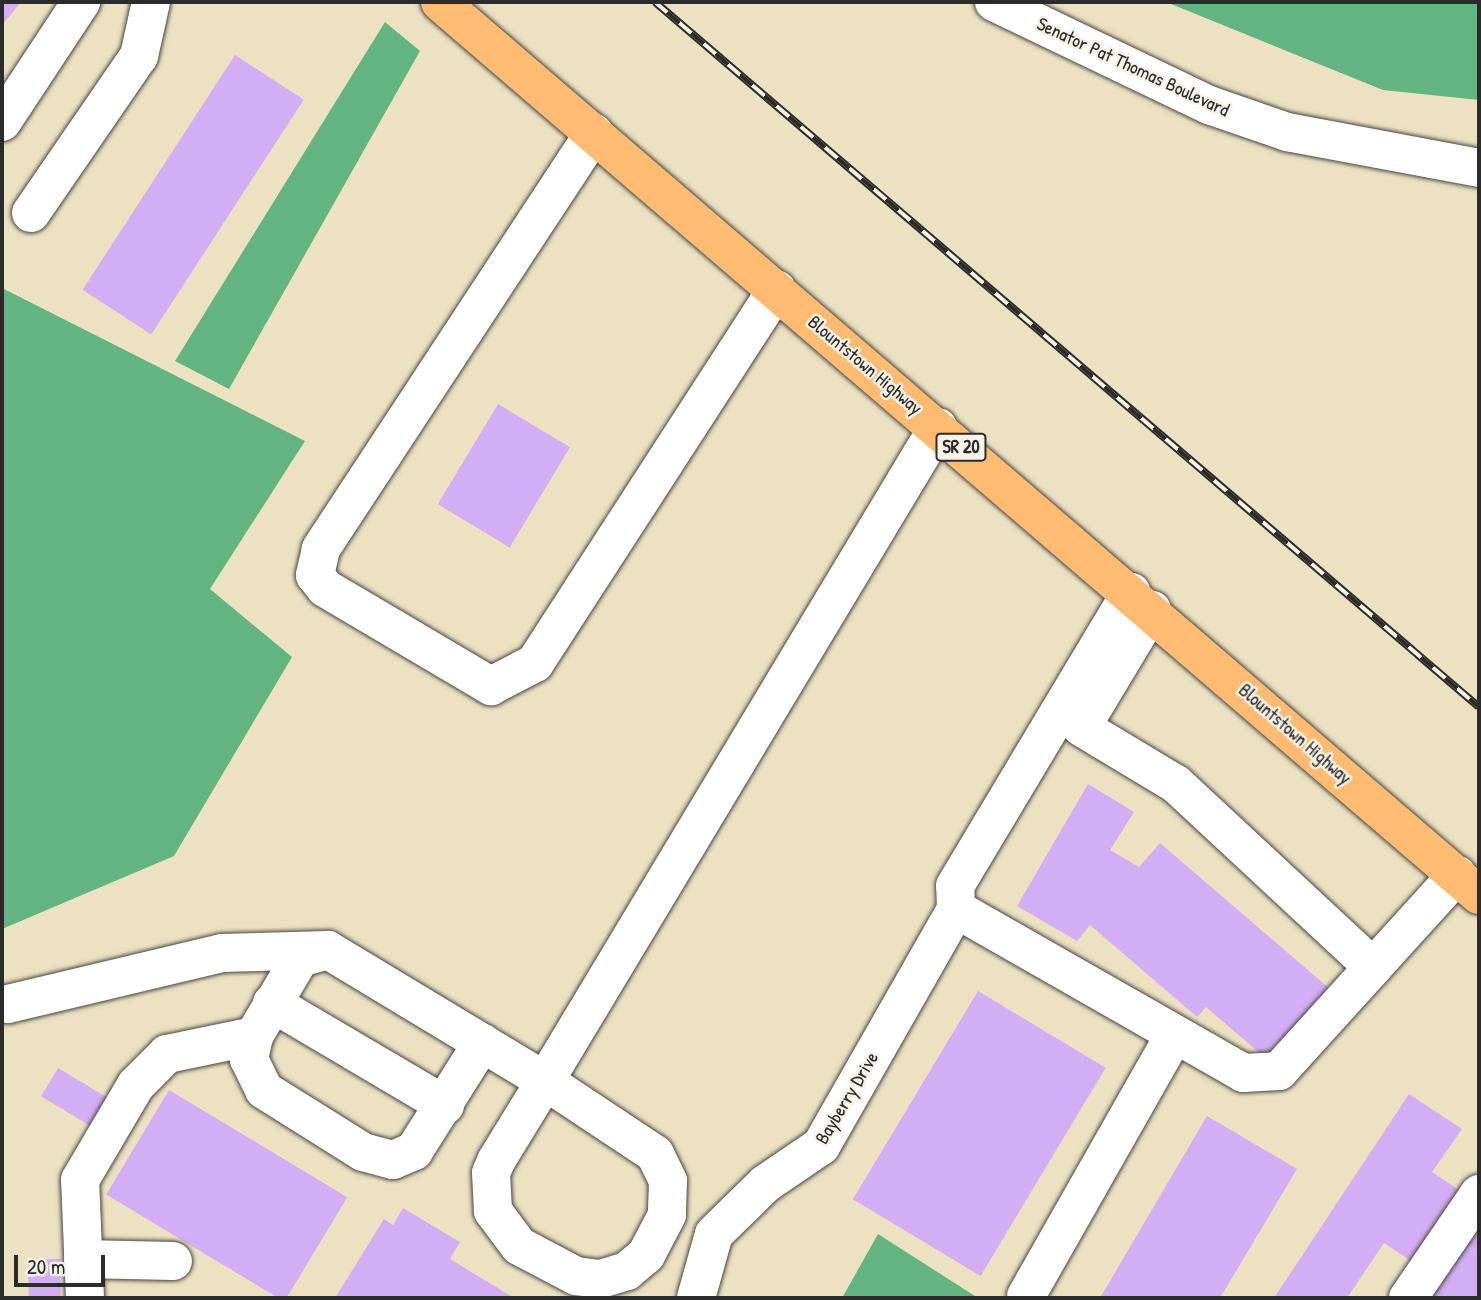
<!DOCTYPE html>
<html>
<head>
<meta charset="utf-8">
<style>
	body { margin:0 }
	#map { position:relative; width:1481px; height:1300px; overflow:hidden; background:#ece2c2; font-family:"Patrick Hand",sans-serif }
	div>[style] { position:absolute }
	.forest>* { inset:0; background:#63b480 }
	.building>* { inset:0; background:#d4aef5; transform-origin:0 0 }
	.roads { filter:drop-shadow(0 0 2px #484642) drop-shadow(0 0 2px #484642) }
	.minor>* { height:38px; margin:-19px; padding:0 19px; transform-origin:19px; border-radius:19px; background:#fff }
	.major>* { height:38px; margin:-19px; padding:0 19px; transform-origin:19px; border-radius:19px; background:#febb71 }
	.rail>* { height:8px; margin-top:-4px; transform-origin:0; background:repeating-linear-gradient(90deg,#f7f3e8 0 16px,#2b2b2b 0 32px); box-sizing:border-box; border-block:2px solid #2b2b2b }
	span { translate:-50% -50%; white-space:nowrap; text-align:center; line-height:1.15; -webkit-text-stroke:5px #f7f3e8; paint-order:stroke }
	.shield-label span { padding:2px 5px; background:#f7f3e8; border:2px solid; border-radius:5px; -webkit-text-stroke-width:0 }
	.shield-label { font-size:18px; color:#2b2b2b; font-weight:700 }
	.street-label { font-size:19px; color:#2b2b2b }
	.frame { position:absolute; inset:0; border:4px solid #2b2b2b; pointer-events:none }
	.scale { position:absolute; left:14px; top:1255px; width:91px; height:32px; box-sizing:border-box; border:4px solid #2b2b2b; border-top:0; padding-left:9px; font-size:21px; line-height:24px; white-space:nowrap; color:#2b2b2b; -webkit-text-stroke:5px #f7f3e8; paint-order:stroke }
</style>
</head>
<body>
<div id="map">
	<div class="forest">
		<i style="clip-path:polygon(1166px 2px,1479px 2px,1479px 100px,1383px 90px)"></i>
		<i style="clip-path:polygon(385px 22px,420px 51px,229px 389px,175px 361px)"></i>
		<i style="clip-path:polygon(2px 288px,305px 441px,210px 589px,292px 657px,174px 856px,2px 929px)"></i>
		<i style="clip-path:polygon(878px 1234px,978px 1298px,842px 1298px)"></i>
	</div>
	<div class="building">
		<i style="clip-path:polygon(2px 2px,21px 2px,2px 25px)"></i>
		<i style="left:235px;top:55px;width:82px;height:280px;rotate:33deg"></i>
		<i style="left:498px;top:404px;width:84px;height:117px;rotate:31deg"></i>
		<i style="clip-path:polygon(1088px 784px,1134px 812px,1110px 850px,1139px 867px,1160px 843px,1331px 990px,1270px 1062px,1206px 1007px,1197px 1017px,1090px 925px,1077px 941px,1017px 906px)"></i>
		<i style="left:978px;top:991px;width:149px;height:243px;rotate:31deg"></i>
		<i style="left:58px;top:1068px;width:62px;height:33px;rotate:31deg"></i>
		<i style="left:169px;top:1090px;width:208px;height:122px;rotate:31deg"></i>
		<i style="clip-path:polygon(1409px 1094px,1462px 1129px,1432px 1172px,1462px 1192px,1414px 1263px,1384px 1243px,1347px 1298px,1274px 1298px)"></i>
		<i style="clip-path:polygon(1207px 1116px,1297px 1169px,1220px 1298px,1100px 1298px)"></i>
		<i style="clip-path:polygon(403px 1208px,460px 1242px,450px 1259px,514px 1298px,335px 1298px,384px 1219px,393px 1225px)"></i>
		<i style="clip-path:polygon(1479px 1222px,1479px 1298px,1427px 1298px)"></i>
		<i style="left:60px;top:1259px;width:39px;height:32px;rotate:89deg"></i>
	</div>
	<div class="roads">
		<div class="minor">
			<i style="left:994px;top:2px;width:238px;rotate:25.6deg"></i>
			<i style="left:1209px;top:105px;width:83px;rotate:19.1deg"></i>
			<i style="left:1287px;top:132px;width:195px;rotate:10.6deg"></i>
			<i style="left:2px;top:122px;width:144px;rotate:-56.6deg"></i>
			<i style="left:594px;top:133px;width:498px;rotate:123.3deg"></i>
			<i style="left:321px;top:549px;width:27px;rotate:103deg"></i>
			<i style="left:315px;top:575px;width:16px;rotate:52deg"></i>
			<i style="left:325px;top:588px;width:193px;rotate:30.6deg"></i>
			<i style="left:491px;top:686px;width:50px;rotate:-27.6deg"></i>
			<i style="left:535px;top:663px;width:445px;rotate:-57.1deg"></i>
			<i style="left:31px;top:213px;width:191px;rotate:-55.5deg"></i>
			<i style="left:139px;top:56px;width:55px;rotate:-77.5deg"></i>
			<i style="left:1084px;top:723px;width:132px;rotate:-59deg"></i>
			<i style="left:1081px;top:727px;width:111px;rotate:31deg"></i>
			<i style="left:1176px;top:784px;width:269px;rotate:42.9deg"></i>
			<i style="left:956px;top:909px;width:331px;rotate:29.7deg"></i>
			<i style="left:1243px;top:1073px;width:36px;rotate:-3deg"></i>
			<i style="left:1279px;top:1071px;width:265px;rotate:-47.8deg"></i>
			<i style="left:328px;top:950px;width:29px;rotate:164deg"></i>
			<i style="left:300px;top:958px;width:91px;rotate:120.5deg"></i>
			<i style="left:254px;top:1036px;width:24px;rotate:102deg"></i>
			<i style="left:249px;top:1059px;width:34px;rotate:64deg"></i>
			<i style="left:264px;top:1090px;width:117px;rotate:32.1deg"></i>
			<i style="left:363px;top:1152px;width:31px;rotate:15deg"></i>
			<i style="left:393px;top:1160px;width:23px;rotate:-23deg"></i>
			<i style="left:414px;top:1151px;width:128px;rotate:-57.8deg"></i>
			<i style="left:272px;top:1003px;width:201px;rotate:30.5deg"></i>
			<i style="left:8px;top:1004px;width:220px;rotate:-13.4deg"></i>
			<i style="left:222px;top:953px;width:106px;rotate:-1.6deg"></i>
			<i style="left:328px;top:950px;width:253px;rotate:31.1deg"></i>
			<i style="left:545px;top:1081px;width:132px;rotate:33.6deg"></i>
			<i style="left:655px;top:1154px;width:30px;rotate:64deg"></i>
			<i style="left:668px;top:1181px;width:34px;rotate:92deg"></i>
			<i style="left:667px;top:1215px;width:45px;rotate:117.7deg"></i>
			<i style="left:646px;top:1255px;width:25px;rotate:140deg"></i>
			<i style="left:627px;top:1271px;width:28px;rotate:163deg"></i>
			<i style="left:600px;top:1279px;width:24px;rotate:-173deg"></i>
			<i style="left:576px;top:1276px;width:64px;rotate:-152.2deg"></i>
			<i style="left:519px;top:1246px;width:44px;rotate:-126.6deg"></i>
			<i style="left:493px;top:1211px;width:38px;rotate:-93deg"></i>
			<i style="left:491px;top:1173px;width:13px;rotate:-67deg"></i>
			<i style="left:496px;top:1161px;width:94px;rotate:-58.5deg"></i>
			<i style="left:545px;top:1081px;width:763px;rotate:-59deg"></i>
			<i style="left:83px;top:1259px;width:90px;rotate:1.3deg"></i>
			<i style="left:1026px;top:1296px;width:300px;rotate:-60.4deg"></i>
			<i style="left:85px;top:1298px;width:118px;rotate:-92.4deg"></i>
			<i style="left:80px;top:1180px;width:110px;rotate:-59.5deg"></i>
			<i style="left:136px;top:1085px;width:44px;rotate:-45deg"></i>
			<i style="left:167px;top:1054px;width:89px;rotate:-11.7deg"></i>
			<i style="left:696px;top:1298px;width:66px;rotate:-74.3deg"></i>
			<i style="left:714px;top:1234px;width:71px;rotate:-44.4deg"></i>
			<i style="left:765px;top:1184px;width:68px;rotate:-34.2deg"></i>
			<i style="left:821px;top:1146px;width:273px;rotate:-60.3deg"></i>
			<i style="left:956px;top:909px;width:23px;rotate:-92deg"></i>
			<i style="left:955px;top:886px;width:343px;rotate:-59.1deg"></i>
			<i style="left:1408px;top:1298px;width:126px;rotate:-55.7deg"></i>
		</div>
		<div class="major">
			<i style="left:440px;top:2px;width:1370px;rotate:40.68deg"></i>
		</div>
	</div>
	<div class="rail">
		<i style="left:655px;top:2px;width:1084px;rotate:40.55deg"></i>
	</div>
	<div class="shield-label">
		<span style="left:961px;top:447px">SR 20</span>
	</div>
	<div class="street-label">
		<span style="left:1133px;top:67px;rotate:25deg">Senator Pat Thomas Boulevard</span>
		<span style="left:865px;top:365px;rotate:40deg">Blountstown Highway</span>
		<span style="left:1295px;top:734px;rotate:41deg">Blountstown Highway</span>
		<span style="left:847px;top:1098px;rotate:-59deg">Bayberry Drive</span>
	</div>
	<div class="frame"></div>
	<div class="scale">20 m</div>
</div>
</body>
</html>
